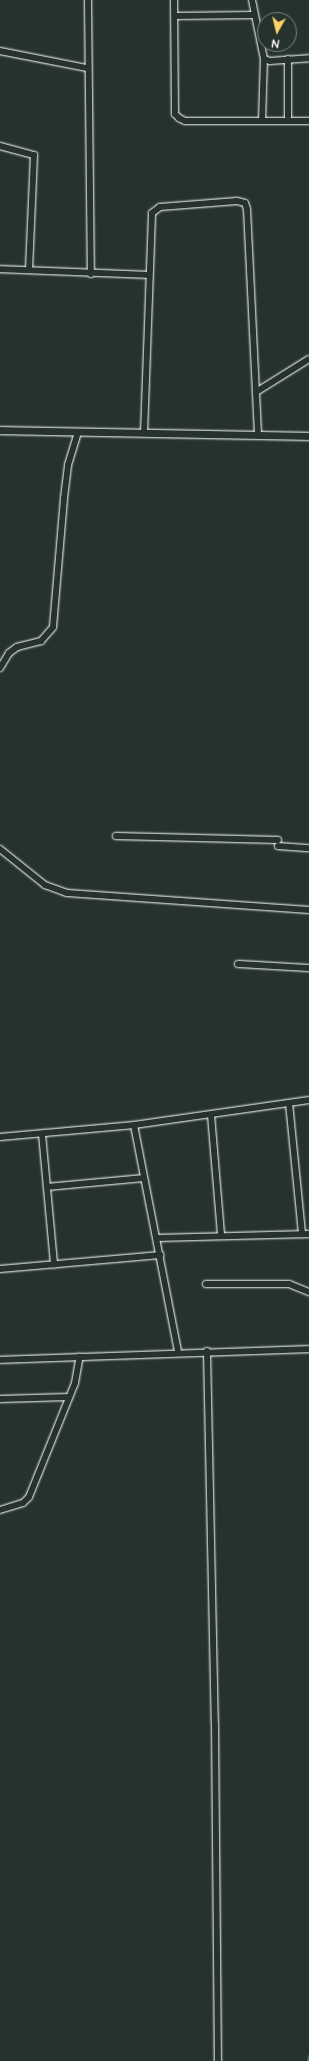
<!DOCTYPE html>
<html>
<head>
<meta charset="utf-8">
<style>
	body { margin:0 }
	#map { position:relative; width:309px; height:2061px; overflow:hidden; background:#26332d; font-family:"Architects Daughter",sans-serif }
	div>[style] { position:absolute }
	.stream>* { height:2px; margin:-1px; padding:0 1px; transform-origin:1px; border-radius:1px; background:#486a6e }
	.roads { filter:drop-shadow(0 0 1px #fff) drop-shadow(0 0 1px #fff) }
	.minor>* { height:6px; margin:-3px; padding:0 3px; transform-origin:3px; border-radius:3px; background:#26332d }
	.tertiary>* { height:7px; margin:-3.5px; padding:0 3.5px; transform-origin:3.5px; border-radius:3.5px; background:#26332d }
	span { translate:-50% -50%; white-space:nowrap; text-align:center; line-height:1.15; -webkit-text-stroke:4px #26332d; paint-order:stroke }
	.north { position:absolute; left:257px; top:12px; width:40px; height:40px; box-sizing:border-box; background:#26332d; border:1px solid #7d8581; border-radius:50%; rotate:188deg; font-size:11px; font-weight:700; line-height:16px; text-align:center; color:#fff }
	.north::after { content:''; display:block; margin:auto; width:14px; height:18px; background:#ffd166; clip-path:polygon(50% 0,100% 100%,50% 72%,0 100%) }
</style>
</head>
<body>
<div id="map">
	<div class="stream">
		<i style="left:308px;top:2061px;width:5px;rotate:-79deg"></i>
	</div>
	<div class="roads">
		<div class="minor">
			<i style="left:88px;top:0;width:274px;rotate:89.4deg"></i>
			<i style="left:174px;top:0;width:114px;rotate:89.5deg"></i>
			<i style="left:175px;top:114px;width:6px;rotate:45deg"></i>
			<i style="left:179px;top:118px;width:7px;rotate:27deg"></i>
			<i style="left:185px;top:121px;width:124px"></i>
			<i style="left:252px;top:0;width:60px;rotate:78.5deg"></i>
			<i style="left:264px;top:59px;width:6px;rotate:18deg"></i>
			<i style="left:270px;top:61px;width:39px;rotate:-4deg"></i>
			<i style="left:175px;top:16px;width:79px;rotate:-0.7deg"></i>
			<i style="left:0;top:51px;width:89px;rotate:11.1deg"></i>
			<i style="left:262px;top:121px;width:62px;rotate:-88.2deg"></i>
			<i style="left:288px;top:121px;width:62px;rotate:-90deg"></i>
			<i style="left:0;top:146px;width:35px;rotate:15deg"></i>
			<i style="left:34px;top:155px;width:115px;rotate:92.5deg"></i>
			<i style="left:0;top:269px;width:148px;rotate:2.3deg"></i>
			<i style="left:256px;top:392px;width:62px;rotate:-31.9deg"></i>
			<i style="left:144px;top:433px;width:220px;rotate:-87.9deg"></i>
			<i style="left:152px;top:213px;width:10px;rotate:-37deg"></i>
			<i style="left:160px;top:207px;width:77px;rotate:-4.5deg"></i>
			<i style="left:237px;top:201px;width:8px;rotate:14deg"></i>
			<i style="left:245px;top:203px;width:6px;rotate:72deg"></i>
			<i style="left:247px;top:209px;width:226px;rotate:87.2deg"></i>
			<i style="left:0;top:668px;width:17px;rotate:-59deg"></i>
			<i style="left:9px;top:653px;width:10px;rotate:-37deg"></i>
			<i style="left:17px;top:647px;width:25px;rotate:-14deg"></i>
			<i style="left:41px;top:641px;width:18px;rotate:-49deg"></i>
			<i style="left:53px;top:627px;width:129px;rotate:-85.1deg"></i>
			<i style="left:64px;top:498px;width:33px;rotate:-83deg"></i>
			<i style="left:68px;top:465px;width:34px;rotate:-73deg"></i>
			<i style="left:116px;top:836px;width:162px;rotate:1.4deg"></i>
			<i style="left:278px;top:846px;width:31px;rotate:4deg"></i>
			<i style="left:0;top:849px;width:58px;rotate:38.7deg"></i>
			<i style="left:45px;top:885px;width:23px;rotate:20deg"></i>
			<i style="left:67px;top:893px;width:243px;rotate:4deg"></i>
			<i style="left:238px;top:964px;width:71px;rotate:3.2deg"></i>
			<i style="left:289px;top:1103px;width:132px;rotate:84.3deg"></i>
			<i style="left:211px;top:1115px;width:120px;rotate:85.2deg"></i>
			<i style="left:134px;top:1125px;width:231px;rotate:79deg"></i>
			<i style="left:42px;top:1134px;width:131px;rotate:84.7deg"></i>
			<i style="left:0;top:1137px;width:135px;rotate:-5.1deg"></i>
			<i style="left:134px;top:1125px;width:177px;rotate:-8.1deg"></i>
			<i style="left:47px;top:1187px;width:97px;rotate:-5.3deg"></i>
			<i style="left:157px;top:1238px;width:152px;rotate:-1.5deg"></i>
			<i style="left:0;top:1269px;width:161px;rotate:-5deg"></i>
			<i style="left:206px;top:1284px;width:83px"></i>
			<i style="left:289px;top:1284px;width:22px;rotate:22deg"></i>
			<i style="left:207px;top:1351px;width:373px;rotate:88.8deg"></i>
			<i style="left:215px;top:1724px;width:337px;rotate:89.5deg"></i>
			<i style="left:0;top:1360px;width:309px;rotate:-2deg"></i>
			<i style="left:0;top:1399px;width:69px;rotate:-1.7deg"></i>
			<i style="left:0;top:1510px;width:24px;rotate:-17deg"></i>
			<i style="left:23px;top:1503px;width:8px;rotate:-45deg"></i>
			<i style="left:29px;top:1497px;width:123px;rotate:-68deg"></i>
			<i style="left:75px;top:1383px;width:27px;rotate:-80deg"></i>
		</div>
		<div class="tertiary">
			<i style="left:0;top:430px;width:309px;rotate:1.1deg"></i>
		</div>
	</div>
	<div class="north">N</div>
</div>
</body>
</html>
